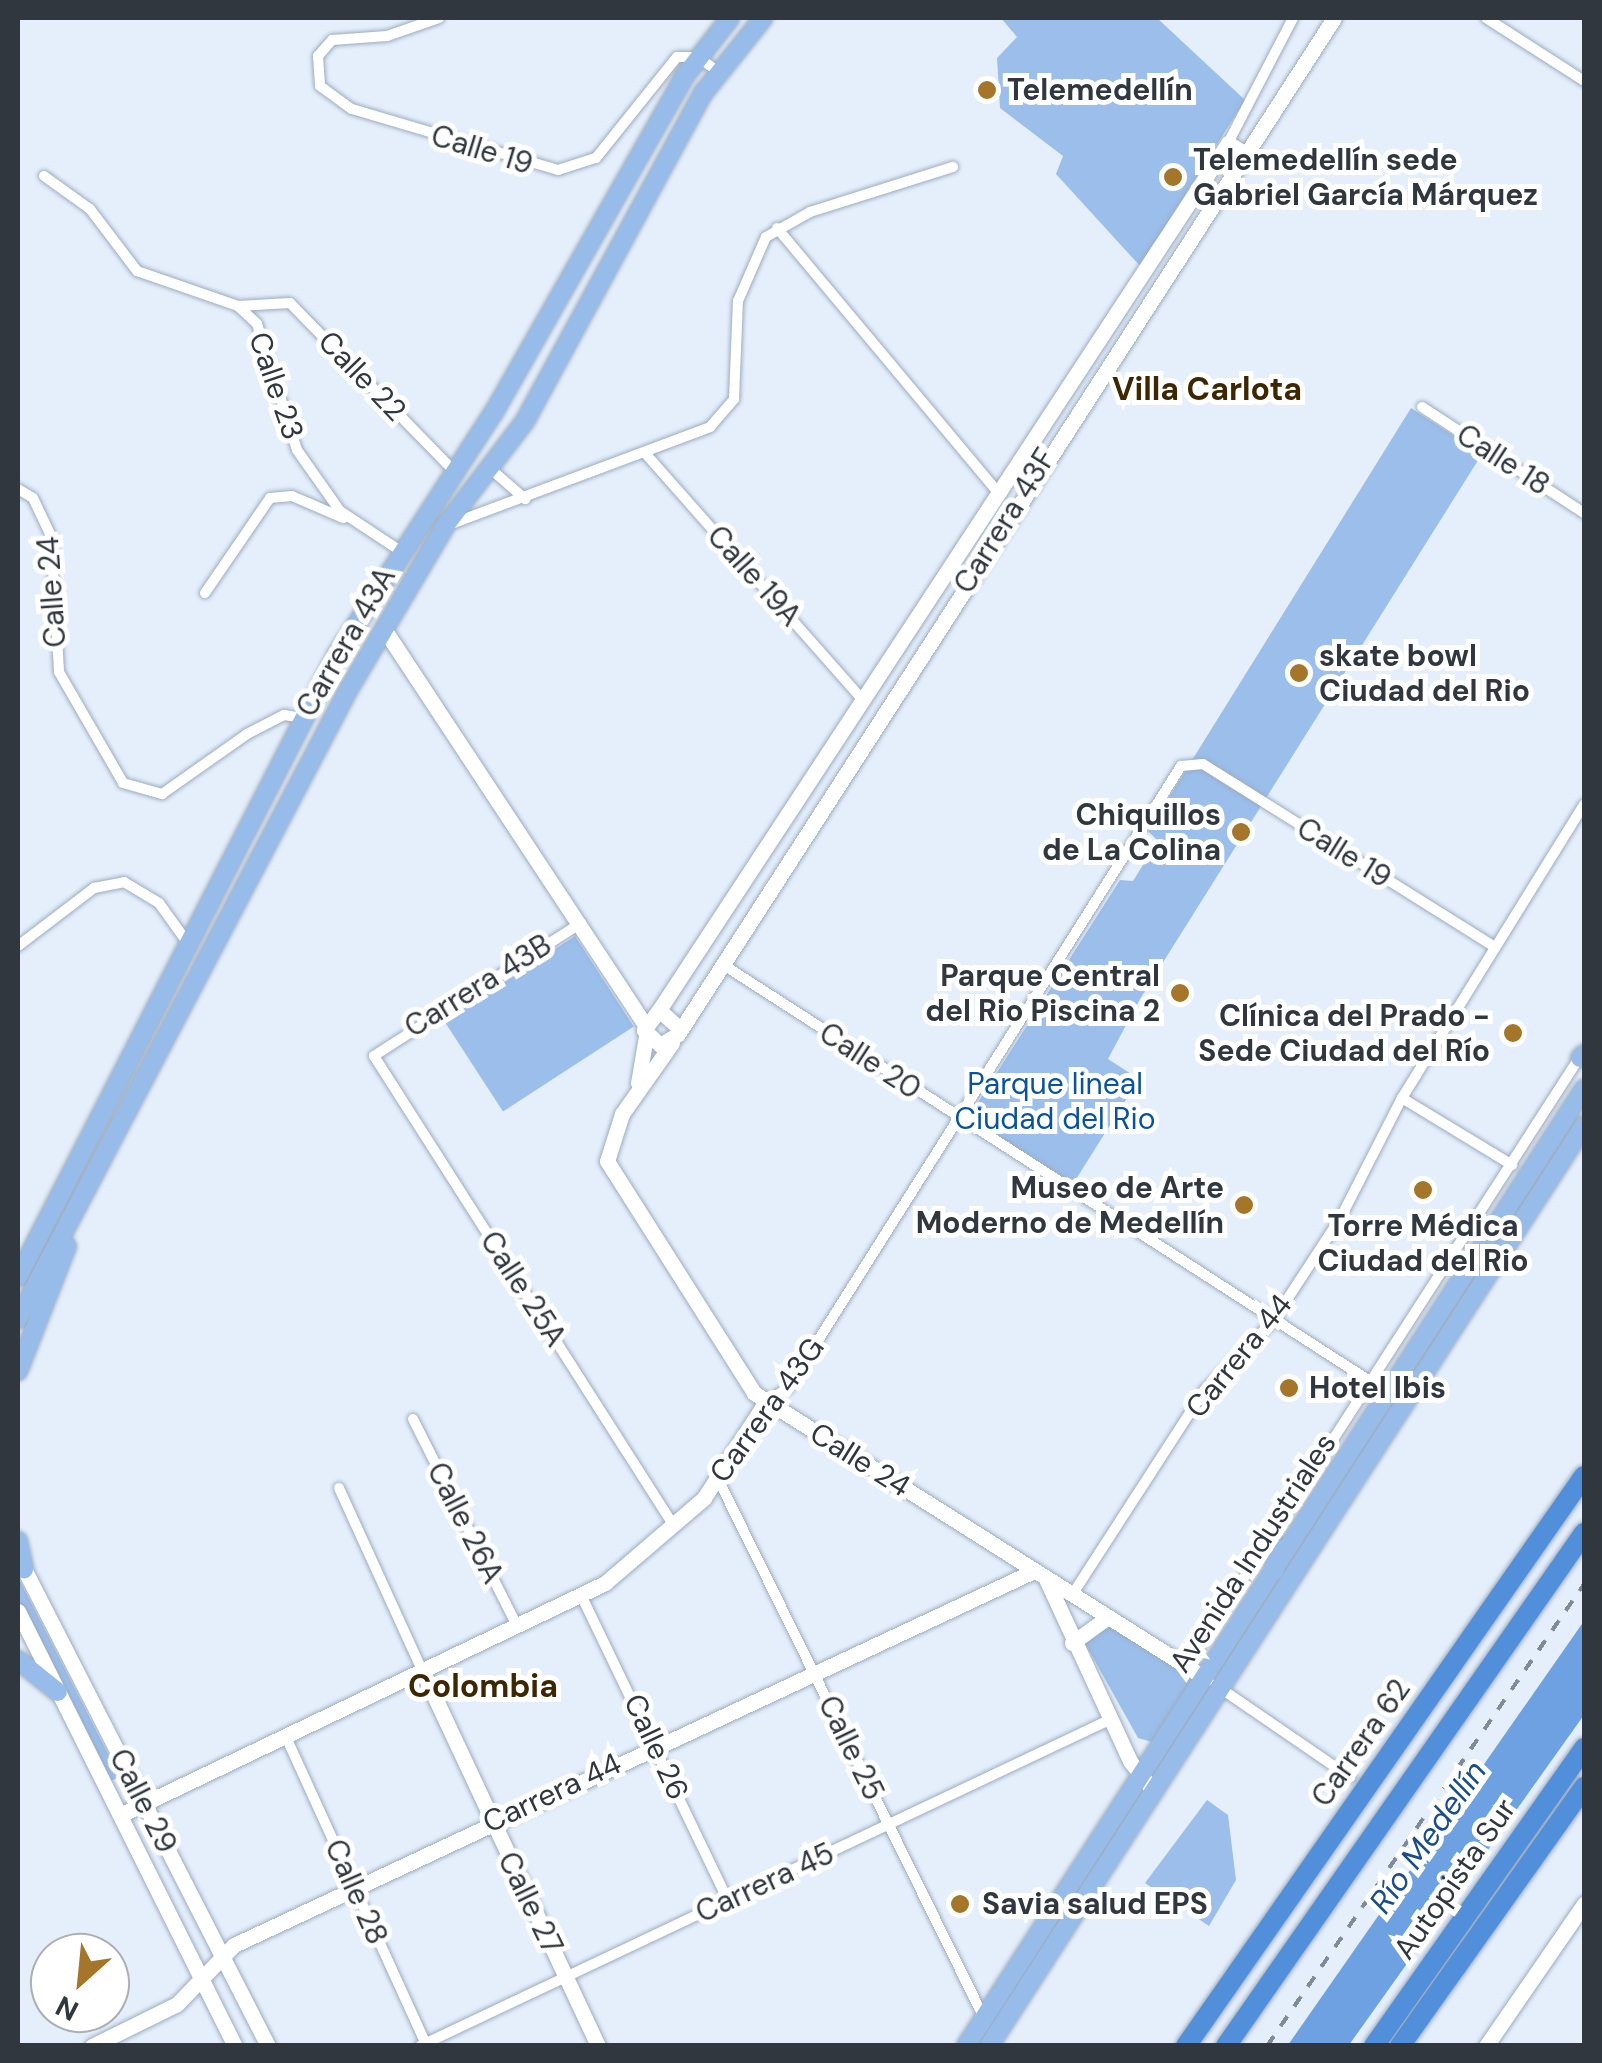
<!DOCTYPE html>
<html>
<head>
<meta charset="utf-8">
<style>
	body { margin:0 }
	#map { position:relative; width:1602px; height:2063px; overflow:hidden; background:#e5effc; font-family:"DM Sans",sans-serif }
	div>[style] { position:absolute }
	.green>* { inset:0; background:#9bbeeb; transform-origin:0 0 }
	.water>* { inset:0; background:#6da1e1 }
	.roads { filter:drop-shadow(0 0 2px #9cacc0) drop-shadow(0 0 2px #9cacc0) }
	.street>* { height:10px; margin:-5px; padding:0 5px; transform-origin:5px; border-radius:5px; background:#fff }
	.secondary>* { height:15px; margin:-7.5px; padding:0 7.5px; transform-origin:7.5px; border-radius:7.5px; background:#fff }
	.primary>* { height:18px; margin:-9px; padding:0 9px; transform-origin:9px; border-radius:9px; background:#97bce9 }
	.highway>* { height:20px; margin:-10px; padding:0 10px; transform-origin:10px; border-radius:10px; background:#528fda }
	.rail>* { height:4px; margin-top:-2px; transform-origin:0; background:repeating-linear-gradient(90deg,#828a95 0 12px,transparent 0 24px) }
	.dots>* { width:28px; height:28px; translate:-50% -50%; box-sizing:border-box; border:5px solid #fff; border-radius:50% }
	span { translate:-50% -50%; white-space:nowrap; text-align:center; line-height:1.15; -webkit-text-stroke:10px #fff; paint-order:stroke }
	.poi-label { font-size:30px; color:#30373f; font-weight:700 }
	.left { translate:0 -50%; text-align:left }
	.right { translate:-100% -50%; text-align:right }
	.street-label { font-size:30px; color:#30373f }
	.park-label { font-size:30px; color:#08539f }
	.neighbourhood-label { font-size:32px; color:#3d2702; font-weight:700 }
	.water-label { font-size:32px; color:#1a4e89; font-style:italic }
	.frame { position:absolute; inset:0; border:20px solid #30373f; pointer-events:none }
	.north { position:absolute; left:30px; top:1933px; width:100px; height:100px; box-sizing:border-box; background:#fff; border:2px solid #acafb2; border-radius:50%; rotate:207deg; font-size:28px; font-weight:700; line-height:40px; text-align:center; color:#30373f }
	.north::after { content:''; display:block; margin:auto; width:35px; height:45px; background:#a57529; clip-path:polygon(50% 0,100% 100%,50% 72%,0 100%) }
</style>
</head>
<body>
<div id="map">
	<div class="green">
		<i style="clip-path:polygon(1001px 18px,1157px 18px,1245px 100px,1140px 266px,1056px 174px,1063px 156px,1000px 108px,997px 58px,1017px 37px)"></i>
		<i style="clip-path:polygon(1411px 408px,1482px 454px,1140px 999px,1108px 1059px,1139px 1079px,1073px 1184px,976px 1122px,973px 1110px,1120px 880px,1133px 881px,1158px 841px,1148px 831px)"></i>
		<i style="left:575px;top:936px;width:108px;height:156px;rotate:57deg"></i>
		<i style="left:18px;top:1577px;width:224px;height:22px;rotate:63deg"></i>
		<i style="clip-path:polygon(1110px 1623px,1198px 1678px,1152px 1742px,1138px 1738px,1082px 1638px)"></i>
		<i style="clip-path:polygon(1207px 1800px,1228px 1815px,1236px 1880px,1209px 1926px,1145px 1883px)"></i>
	</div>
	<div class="water">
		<i style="clip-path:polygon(1584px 1621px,1584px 1715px,1349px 2045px,1288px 2045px)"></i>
	</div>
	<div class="roads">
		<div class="street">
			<i style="left:439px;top:18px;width:55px;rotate:160.9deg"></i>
			<i style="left:387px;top:36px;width:55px;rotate:175.8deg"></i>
			<i style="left:332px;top:40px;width:21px;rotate:131deg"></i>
			<i style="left:318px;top:56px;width:30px;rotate:86deg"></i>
			<i style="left:320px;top:86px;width:39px;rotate:36deg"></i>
			<i style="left:352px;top:109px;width:215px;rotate:16.5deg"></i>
			<i style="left:558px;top:170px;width:40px;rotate:-18deg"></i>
			<i style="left:596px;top:158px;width:129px;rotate:-51.3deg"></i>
			<i style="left:677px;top:57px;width:21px"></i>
			<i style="left:698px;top:57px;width:26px;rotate:36deg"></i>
			<i style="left:1486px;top:18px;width:117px;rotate:32.7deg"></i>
			<i style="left:1228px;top:143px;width:141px;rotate:-62.5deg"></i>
			<i style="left:44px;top:176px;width:57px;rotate:35.7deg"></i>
			<i style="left:90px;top:209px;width:78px;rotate:52.8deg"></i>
			<i style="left:137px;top:271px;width:107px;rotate:19.1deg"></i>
			<i style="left:238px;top:306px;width:26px;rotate:43deg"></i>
			<i style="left:257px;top:324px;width:132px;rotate:72.4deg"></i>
			<i style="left:297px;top:450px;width:75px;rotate:54.8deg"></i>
			<i style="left:340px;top:511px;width:71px;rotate:33.5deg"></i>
			<i style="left:777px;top:228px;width:344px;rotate:50.1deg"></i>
			<i style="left:238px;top:306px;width:52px;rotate:-3.3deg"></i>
			<i style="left:290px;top:303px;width:233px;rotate:45.7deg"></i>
			<i style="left:1422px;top:407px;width:194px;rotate:33.2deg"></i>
			<i style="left:645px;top:453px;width:328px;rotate:48.6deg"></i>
			<i style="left:493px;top:471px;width:43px;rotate:41.2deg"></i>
			<i style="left:18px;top:489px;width:17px;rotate:31deg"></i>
			<i style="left:33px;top:498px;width:42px;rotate:64.7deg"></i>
			<i style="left:51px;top:536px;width:136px;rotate:86.6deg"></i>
			<i style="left:59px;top:672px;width:128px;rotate:60deg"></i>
			<i style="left:123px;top:783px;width:41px;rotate:15.8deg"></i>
			<i style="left:162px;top:794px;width:104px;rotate:-35.2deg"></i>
			<i style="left:247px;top:734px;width:42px;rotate:-27.2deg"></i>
			<i style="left:284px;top:715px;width:20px;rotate:9deg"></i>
			<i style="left:451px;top:524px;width:277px;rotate:-20.5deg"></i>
			<i style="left:710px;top:427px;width:37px;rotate:-49deg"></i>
			<i style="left:734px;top:399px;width:98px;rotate:-87.7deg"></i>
			<i style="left:738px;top:301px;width:70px;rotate:-66.4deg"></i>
			<i style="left:766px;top:237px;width:51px;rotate:-29.6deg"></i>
			<i style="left:810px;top:212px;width:150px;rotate:-17.5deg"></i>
			<i style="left:205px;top:593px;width:115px;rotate:-55.6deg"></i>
			<i style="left:270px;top:498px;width:22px;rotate:-5deg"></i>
			<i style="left:292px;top:496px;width:56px;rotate:23.3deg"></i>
			<i style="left:581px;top:923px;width:246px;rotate:147.3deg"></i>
			<i style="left:374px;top:1056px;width:558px;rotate:57.45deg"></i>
			<i style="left:18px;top:946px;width:96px;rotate:-37.3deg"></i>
			<i style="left:94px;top:888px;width:31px;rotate:-11deg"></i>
			<i style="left:124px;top:882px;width:41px;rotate:31deg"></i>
			<i style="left:159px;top:903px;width:48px;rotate:54.3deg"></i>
			<i style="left:722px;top:964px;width:774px;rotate:32.77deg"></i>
			<i style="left:1402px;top:1098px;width:129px;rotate:31.3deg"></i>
			<i style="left:766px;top:1402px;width:26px;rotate:-32deg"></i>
			<i style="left:788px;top:1388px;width:736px;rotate:-57.71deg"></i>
			<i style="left:1181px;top:766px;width:22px;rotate:-5deg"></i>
			<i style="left:1203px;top:764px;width:345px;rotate:32.1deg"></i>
			<i style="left:413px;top:1419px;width:232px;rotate:63.3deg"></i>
			<i style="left:718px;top:1479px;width:601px;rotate:63.73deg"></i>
			<i style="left:339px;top:1488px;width:200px;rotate:65.5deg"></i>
			<i style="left:581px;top:1595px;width:339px;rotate:64.3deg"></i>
			<i style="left:1072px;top:1595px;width:243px;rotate:-57.1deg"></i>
			<i style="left:1204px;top:1391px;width:98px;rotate:-45.4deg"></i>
			<i style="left:1273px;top:1321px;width:124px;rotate:-56.8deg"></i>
			<i style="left:1341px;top:1217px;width:134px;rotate:-62.9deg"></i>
			<i style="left:1402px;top:1098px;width:345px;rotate:-58.2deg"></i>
			<i style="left:1187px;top:1666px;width:727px;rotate:-57.18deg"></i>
			<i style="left:1220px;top:1688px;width:158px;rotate:34.4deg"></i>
			<i style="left:286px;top:1737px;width:340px;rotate:65.5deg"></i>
			<i style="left:420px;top:2046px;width:762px;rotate:-25.32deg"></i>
		</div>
		<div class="secondary">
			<i style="left:384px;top:629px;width:472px;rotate:56.6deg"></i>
			<i style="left:659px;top:1010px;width:1037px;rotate:-56.72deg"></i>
			<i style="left:1228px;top:143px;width:19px;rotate:32deg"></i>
			<i style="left:679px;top:1028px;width:27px;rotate:-138deg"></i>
			<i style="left:659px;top:1010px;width:25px;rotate:127deg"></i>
			<i style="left:644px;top:1030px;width:22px;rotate:43deg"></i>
			<i style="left:660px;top:1045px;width:21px;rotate:-31deg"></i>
			<i style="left:678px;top:1034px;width:1209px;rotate:-57.15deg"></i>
			<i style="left:672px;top:1043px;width:87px;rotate:125.2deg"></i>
			<i style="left:622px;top:1114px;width:49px;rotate:107.7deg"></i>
			<i style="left:607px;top:1161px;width:275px;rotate:57.6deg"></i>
			<i style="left:754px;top:1393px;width:534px;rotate:32.29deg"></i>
			<i style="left:638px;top:1083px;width:48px;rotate:-80.3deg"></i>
			<i style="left:19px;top:1559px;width:547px;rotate:62.92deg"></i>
			<i style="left:1046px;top:1579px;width:200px;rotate:65.2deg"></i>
			<i style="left:1130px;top:1761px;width:37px;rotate:52deg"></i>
			<i style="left:18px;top:1611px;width:486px;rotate:63.5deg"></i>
			<i style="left:1072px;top:1643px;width:44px;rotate:-35.8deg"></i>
			<i style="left:422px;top:1670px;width:415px;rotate:64.9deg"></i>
			<i style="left:120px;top:1815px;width:538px;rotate:-25.56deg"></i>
			<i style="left:605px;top:1583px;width:130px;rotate:-40.6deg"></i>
			<i style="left:704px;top:1498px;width:113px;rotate:-57.3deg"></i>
			<i style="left:92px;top:2046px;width:95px;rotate:-26.3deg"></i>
			<i style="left:177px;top:2004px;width:82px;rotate:-46deg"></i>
			<i style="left:234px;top:1945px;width:883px;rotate:-25.06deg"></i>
			<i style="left:1486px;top:2046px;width:173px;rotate:-55.4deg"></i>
		</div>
		<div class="primary">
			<i style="left:1580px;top:1058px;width:6px;rotate:-45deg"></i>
			<i style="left:18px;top:1277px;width:698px;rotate:-62.88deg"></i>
			<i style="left:336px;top:656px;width:291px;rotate:-57.1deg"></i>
			<i style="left:494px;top:412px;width:385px;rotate:-60.4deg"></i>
			<i style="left:684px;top:77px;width:75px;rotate:-52.1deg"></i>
			<i style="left:18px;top:1319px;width:708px;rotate:-62.31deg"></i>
			<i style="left:347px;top:692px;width:193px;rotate:-59.4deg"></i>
			<i style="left:445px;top:526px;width:132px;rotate:-52.7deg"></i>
			<i style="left:525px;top:421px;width:375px;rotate:-61.5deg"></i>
			<i style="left:704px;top:92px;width:95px;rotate:-51.4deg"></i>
			<i style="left:18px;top:1371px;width:134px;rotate:-68.6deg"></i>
			<i style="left:1272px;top:1538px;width:33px;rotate:85deg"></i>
			<i style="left:18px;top:1541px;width:29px;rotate:78deg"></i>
			<i style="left:18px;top:1660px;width:51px;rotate:38.7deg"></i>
			<i style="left:966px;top:2046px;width:1139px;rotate:-57.15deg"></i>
			<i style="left:989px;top:2046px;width:1096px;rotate:-57.11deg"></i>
		</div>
		<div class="highway">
			<i style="left:1186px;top:2046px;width:695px;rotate:-55.08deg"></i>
			<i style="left:1226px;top:2046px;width:626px;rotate:-55.09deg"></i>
			<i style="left:1374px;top:2046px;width:365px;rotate:-54.8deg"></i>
			<i style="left:1400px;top:2046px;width:318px;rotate:-54.6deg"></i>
		</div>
	</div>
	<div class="rail">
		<i style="left:1267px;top:2046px;width:560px;rotate:-55.54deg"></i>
	</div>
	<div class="dots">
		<i style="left:987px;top:90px;background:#a57529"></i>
		<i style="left:1173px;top:177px;background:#a57529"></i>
		<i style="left:1299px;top:673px;background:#a57529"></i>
		<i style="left:1241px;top:832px;background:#a57529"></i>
		<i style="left:1180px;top:993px;background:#a57529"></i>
		<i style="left:1513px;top:1033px;background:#a57529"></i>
		<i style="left:1423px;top:1190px;background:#a57529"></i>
		<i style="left:1244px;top:1205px;background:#a57529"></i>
		<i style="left:1289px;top:1388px;background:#a57529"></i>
		<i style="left:960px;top:1904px;background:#a57529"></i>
	</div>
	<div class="poi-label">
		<span class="left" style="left:1007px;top:90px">Telemedellín</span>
		<span class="left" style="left:1193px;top:177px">Telemedellín sede<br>Gabriel García Márquez</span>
		<span class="left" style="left:1319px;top:673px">skate bowl<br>Ciudad del Rio</span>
		<span class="right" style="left:1221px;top:832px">Chiquillos<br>de La Colina</span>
		<span class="right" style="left:1160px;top:993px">Parque Central<br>del Rio Piscina 2</span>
		<span class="right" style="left:1490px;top:1033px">Clínica del Prado -<br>Sede Ciudad del Río</span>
		<span class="right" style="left:1224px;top:1205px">Museo de Arte<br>Moderno de Medellín</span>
		<span style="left:1423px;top:1243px">Torre Médica<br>Ciudad del Rio</span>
		<span class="left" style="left:1309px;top:1388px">Hotel Ibis</span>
		<span class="left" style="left:982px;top:1904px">Savia salud EPS</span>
	</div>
	<div class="street-label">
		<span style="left:482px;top:150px;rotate:17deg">Calle 19</span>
		<span style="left:362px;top:376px;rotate:46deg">Calle 22</span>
		<span style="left:276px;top:386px;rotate:71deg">Calle 23</span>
		<span style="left:1503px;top:460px;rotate:33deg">Calle 18</span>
		<span style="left:1005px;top:521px;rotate:-58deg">Carrera 43F</span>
		<span style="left:754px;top:576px;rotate:48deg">Calle 19A</span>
		<span style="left:52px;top:592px;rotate:-94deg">Calle 24</span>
		<span style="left:346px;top:642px;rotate:-60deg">Carrera 43A</span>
		<span style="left:1344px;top:853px;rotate:32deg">Calle 19</span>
		<span style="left:478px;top:986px;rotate:-32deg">Carrera 43B</span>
		<span style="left:870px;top:1061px;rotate:33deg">Calle 20</span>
		<span style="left:523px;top:1289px;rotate:57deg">Calle 25A</span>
		<span style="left:1239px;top:1356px;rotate:-51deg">Carrera 44</span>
		<span style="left:767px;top:1410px;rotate:-54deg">Carrera 43G</span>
		<span style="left:860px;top:1460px;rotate:32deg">Calle 24</span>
		<span style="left:465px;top:1523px;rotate:63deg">Calle 26A</span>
		<span style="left:1253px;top:1553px;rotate:-57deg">Avenida Industriales</span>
		<span style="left:1361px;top:1743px;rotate:-55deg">Carrera 62</span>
		<span style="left:656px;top:1747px;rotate:65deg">Calle 26</span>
		<span style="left:851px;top:1748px;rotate:64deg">Calle 25</span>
		<span style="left:552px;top:1793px;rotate:-25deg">Carrera 44</span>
		<span style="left:143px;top:1801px;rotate:63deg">Calle 29</span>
		<span style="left:1455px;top:1879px;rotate:-55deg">Autopista Sur</span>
		<span style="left:765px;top:1883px;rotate:-25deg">Carrera 45</span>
		<span style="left:356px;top:1892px;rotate:66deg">Calle 28</span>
		<span style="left:530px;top:1903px;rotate:64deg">Calle 27</span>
	</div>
	<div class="park-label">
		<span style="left:1055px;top:1101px">Parque lineal<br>Ciudad del Rio</span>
	</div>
	<div class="neighbourhood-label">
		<span style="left:1207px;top:389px">Villa Carlota</span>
		<span style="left:483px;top:1686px">Colombia</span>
	</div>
	<div class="water-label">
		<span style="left:1428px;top:1837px;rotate:-55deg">Río Medellín</span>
	</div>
	<div class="frame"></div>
	<div class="north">N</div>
</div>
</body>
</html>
